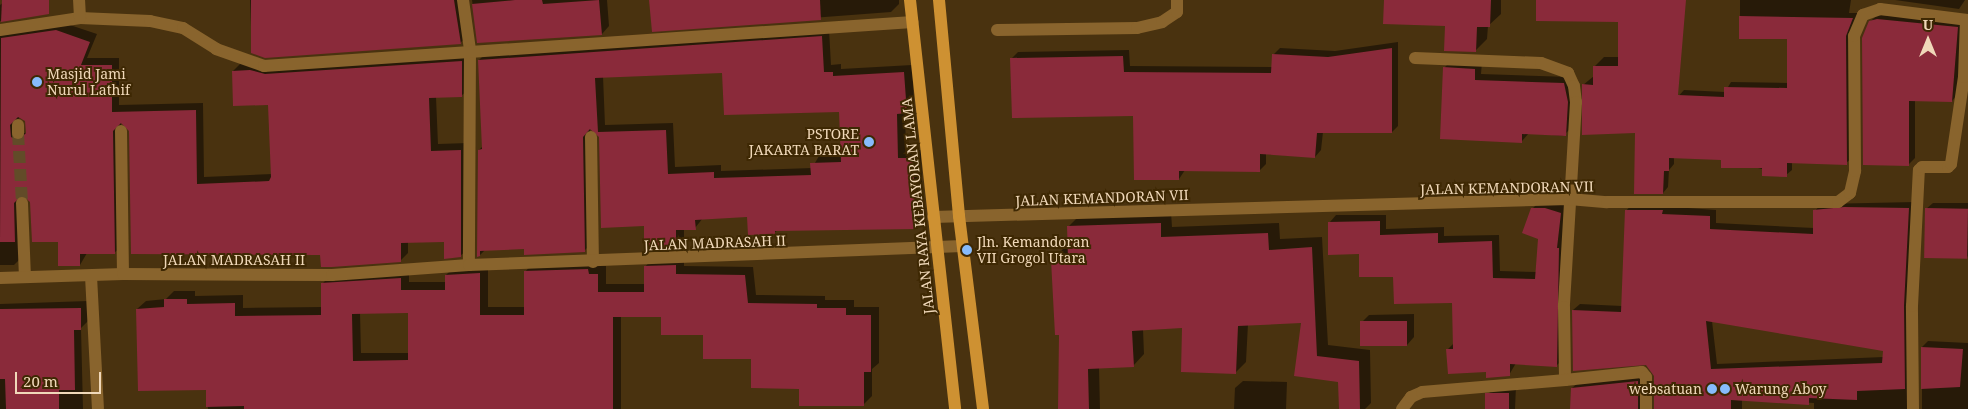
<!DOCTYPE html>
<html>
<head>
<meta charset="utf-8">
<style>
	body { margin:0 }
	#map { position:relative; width:1968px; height:409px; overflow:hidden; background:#49320f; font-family:"Noto Serif",serif }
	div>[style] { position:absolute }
	.shadow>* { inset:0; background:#0007 }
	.building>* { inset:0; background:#8a2a3a; transform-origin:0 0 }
	.street-tunnel>* { height:12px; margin-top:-6px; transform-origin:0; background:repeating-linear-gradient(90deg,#624b28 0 12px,transparent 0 18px) }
	.lane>* { height:12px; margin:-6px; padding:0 6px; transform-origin:6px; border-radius:6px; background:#89642d }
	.street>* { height:12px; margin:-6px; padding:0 6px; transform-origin:6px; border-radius:6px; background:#89642d }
	.primary>* { height:12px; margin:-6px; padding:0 6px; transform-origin:6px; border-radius:6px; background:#ce9132 }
	.dots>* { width:14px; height:14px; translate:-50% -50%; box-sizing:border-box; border:2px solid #3e2803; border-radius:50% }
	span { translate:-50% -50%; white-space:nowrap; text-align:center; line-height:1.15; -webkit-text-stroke:4px #3e2803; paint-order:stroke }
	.poi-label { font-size:14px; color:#f0d8b9 }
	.left { translate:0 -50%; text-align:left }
	.right { translate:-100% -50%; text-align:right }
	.street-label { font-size:14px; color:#f0d8b9 }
	.north { position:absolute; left:1903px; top:15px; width:50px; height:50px; -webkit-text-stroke:4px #3e2803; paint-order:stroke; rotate:0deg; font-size:14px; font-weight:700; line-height:20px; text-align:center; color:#f0d8b9 }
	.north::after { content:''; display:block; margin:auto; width:18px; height:22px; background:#f0d8b9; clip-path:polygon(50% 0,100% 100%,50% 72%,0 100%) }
	.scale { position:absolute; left:15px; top:372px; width:86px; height:22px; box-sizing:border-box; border:2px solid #f0d8b9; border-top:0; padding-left:6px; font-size:15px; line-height:18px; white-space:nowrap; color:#f0d8b9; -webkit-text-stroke:4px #3e2803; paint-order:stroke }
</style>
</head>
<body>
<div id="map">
	<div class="shadow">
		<i style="clip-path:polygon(250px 0,463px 0,468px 36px,460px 43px,252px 52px)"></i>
		<i style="clip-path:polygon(472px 0,607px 0,609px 26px,602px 34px,478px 42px)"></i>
		<i style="clip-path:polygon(650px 0,899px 0,899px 4px,891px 12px,653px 30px)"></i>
		<i style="clip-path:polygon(1385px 0,1501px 0,1501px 14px,1488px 26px,1487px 39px,1475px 51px,1446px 25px)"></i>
		<i style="clip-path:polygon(1561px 0,1657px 0,1643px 132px,1583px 85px,1594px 76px,1594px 67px,1604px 57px,1619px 57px,1620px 21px)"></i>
		<i style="clip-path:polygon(1740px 0,1851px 0,1849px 13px,1857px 13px,1852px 158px,1846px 163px,1792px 162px,1792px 170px,1786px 175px,1722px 159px,1674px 157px,1674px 164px,1669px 170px,1668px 187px,1663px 193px,1642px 136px,1684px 90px,1725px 92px,1731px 82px,1789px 83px,1789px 37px,1740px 37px)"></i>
		<i style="clip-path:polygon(1895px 0,1965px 0,1959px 9px)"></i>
		<i style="clip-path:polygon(4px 2px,23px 17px,0 21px,0 5px)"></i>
		<i style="clip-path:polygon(1877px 15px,1964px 21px,1958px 94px,1952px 101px,1915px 100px,1915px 158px,1908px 165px,1870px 22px)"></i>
		<i style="clip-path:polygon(evenodd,64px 23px,97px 34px,87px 58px,119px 58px,119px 105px,203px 103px,204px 177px,272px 174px,269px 104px,233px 71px,240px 64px,469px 54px,469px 89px,461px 96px,436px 97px,438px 144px,468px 143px,468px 249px,460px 256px,445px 240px,408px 242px,408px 253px,400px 261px,322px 254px,132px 253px,130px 130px,121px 121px,122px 246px,114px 253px,87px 253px,80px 265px,31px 202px,21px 193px,22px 257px,14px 265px,0 265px,0 24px,64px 23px,19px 118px,26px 120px,27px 133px,22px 133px,17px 125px,19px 118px)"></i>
		<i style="clip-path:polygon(evenodd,829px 29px,831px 65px,841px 64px,841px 69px,912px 65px,914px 104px,905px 112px,906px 151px,921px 150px,923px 220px,915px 228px,778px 230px,774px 233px,749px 216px,703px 218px,695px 228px,684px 229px,684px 240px,676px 248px,645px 225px,600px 136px,590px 127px,592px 243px,584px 251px,525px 248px,486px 249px,480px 255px,479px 150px,483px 146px,479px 60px,487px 52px,829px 29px,723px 72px,841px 111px,842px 155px,819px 156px,812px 168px,721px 171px,721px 165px,675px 167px,673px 123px,605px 125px,603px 76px,723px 72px)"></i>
		<i style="clip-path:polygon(1398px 42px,1398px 126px,1392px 132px,1323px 132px,1321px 150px,1315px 157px,1266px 154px,1266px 164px,1259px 171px,1185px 170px,1179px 179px,1134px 114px,1012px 58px,1018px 52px,1129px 50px,1130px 66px,1273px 67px,1274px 54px,1280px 48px,1335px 51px)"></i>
		<i style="clip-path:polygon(1451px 61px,1482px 62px,1481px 74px,1570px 77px,1570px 129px,1563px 136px,1529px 133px,1522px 141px,1444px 68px)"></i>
		<i style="clip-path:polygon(1539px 202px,1568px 206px,1563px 359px,1556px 366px,1516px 363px,1509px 375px,1488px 370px,1447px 350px,1454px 343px,1453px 302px,1394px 275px,1360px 253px,1330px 222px,1336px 215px,1386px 215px,1386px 229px,1444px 227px,1444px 236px,1499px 235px,1500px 271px,1537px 272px,1540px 238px,1532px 209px)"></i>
		<i style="clip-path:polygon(evenodd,1915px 202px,1917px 409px,1814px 409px,1814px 403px,1742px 399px,1742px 409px,1655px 409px,1655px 376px,1646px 363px,1573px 310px,1580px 304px,1622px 306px,1626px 211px,1632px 204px,1716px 210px,1716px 223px,1814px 228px,1815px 211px,1821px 204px,1915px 202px,1712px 321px,1884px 350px,1883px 357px,1717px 364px,1712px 321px)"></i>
		<i style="clip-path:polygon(1933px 203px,1968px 203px,1968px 257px,1926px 209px)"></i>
		<i style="clip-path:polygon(1171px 212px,1172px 227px,1279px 223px,1280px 239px,1322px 237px,1328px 345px,1370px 350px,1371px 403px,1365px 409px,1340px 409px,1339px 381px,1296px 375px,1302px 322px,1248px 324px,1246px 362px,1235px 373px,1184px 327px,1143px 329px,1144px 354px,1133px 366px,1099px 367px,1100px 409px,1060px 409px,1060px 333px,1052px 261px,1063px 249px,1069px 249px,1068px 227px,1079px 216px)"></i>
		<i style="clip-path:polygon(evenodd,684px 257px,684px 266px,753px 267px,756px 295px,825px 296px,825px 300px,854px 300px,854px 307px,879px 307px,879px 363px,872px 369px,872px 396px,864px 404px,800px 388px,752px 358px,663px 316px,621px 316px,621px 409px,208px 409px,207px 389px,137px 309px,146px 301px,166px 299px,174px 291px,195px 291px,195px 296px,243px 295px,243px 308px,322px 307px,322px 284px,331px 275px,409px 270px,409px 282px,446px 282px,446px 275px,454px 267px,488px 265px,488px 307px,525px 307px,525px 272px,533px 263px,606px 266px,606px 284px,645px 284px,645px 267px,653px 258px,684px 257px,410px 311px,409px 353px,361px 353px,360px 312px,410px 311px)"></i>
		<i style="clip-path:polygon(88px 301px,88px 321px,81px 328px,83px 409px,0 409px,0 304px)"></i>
		<i style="clip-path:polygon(1414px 314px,1414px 337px,1407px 345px,1361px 323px,1369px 315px)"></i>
		<i style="clip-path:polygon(1928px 341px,1968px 343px,1968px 409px,1922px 409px,1922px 347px)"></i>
		<i style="clip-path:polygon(1644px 375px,1650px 409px,1572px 409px,1572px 388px,1579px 382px)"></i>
		<i style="clip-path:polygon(1243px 381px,1287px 382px,1286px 409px,1234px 409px,1235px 388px)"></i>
		<i style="clip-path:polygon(1516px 386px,1515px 409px,1486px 409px,1487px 395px,1494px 388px)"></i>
	</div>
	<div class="building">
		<i style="clip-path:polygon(2px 0,49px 0,49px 14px,1px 22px)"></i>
		<i style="clip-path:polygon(251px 0,454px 0,461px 44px,265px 58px,251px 53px)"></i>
		<i style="clip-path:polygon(515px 0,542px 0,543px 4px,599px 0,602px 35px,477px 43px,472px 4px)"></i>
		<i style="clip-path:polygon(649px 0,820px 0,821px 20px,652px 32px)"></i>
		<i style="clip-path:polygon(1384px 0,1491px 0,1490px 27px,1477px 27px,1476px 52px,1444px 51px,1445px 26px,1383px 24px)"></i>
		<i style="clip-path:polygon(1536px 0,1686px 0,1678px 95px,1724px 97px,1724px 87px,1787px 88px,1787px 39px,1739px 39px,1739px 16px,1853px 18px,1846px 36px,1847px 165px,1787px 163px,1787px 177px,1762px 176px,1762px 168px,1721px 168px,1721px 160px,1669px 158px,1669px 171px,1664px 171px,1663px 194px,1634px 194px,1635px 133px,1582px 135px,1582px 84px,1593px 85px,1593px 66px,1618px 66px,1618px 22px,1536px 21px)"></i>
		<i style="clip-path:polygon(1877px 19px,1958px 27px,1952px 102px,1909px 101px,1909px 166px,1863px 165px,1862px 38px,1869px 21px)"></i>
		<i style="clip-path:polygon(evenodd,56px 30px,90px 42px,81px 65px,112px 65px,112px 112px,196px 110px,197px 184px,269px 181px,271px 177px,268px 105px,233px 106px,232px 71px,250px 70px,265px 74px,462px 61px,462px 97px,429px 98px,431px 151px,461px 150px,461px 257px,444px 259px,444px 242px,401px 243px,401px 262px,332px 267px,321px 267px,320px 255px,131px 254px,129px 131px,121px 123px,113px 131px,115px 254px,80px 254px,80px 266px,58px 266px,58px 242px,32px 242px,30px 202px,22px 195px,14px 203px,15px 242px,0 242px,1px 38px,56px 30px,18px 117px,25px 121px,26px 133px,18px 141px,11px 137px,10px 125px,18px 117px)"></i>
		<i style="clip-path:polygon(evenodd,822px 36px,824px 72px,833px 72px,833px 76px,904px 72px,907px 113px,897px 114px,898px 158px,913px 158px,916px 229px,775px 231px,775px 234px,748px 235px,747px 217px,695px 220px,696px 230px,676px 230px,676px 249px,644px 250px,644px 226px,601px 228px,599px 137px,590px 129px,583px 137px,585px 252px,524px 255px,524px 249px,480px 251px,480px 256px,477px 257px,478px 150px,482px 149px,478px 60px,822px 36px,722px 73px,724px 115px,839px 112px,841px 162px,810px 163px,811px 175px,714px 178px,714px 172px,668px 174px,666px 130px,598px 132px,595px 78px,722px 73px)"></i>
		<i style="clip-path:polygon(1392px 48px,1392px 133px,1317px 133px,1315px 158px,1260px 154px,1260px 172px,1179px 171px,1179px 180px,1134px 180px,1133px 116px,1012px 118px,1010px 58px,1123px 56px,1124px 72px,1271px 73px,1272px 54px,1328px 57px)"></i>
		<i style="clip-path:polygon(1443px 67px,1475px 69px,1475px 80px,1564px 83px,1568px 102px,1566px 136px,1522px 134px,1522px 143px,1440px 139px)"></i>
		<i style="clip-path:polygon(evenodd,1844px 207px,1909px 208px,1904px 306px,1905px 389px,1857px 391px,1857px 400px,1809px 398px,1809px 405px,1731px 400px,1731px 409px,1654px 409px,1654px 376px,1646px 365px,1573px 371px,1572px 310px,1621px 312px,1625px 210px,1663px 210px,1662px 214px,1710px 216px,1710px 229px,1813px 234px,1813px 210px,1844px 207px,1706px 321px,1883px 351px,1882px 363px,1711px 369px,1706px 321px)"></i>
		<i style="clip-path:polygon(1531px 208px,1545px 208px,1561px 213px,1557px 248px,1559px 248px,1557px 367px,1510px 364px,1510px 376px,1486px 378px,1486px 372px,1448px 374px,1446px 349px,1453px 349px,1452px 303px,1394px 304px,1393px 277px,1359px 277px,1359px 254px,1328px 255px,1328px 222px,1380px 221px,1380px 235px,1438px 233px,1438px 243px,1492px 241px,1493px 278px,1535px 279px,1538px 239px,1522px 233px)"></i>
		<i style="left:1925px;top:208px;width:43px;height:50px;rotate:1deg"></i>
		<i style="clip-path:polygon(1161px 223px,1161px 237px,1268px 233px,1269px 250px,1312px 247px,1317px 356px,1359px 361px,1360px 409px,1339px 409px,1338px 382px,1294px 376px,1301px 323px,1238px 326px,1236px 374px,1181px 372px,1182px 328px,1132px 331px,1134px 367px,1088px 369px,1089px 409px,1058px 409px,1059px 335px,1055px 335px,1051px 260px,1068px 259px,1067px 226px)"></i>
		<i style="clip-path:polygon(evenodd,676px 265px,676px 274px,745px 275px,748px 303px,817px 304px,817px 308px,846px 308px,846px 315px,871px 315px,871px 372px,864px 372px,864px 406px,799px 406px,799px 389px,751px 388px,751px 359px,703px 359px,703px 335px,661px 335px,661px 317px,613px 317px,613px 409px,244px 409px,244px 406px,206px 407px,206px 390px,138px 391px,136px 309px,164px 307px,164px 299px,187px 299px,187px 304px,235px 303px,235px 316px,321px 315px,321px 283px,401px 278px,401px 290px,445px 290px,445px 275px,480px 273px,480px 315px,524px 315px,524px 271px,588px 269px,589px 274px,598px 274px,598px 292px,644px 292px,644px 266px,676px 265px,408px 313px,408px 360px,353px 361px,352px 314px,408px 313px)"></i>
		<i style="clip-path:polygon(81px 308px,81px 330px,74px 330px,75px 390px,59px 390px,59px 409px,6px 409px,5px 379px,0 379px,0 309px)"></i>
		<i style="left:1407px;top:321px;width:25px;height:47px;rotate:90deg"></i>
		<i style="clip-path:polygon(1921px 347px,1963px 349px,1960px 387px,1921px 389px)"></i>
		<i style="clip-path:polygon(1638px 381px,1638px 409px,1570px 409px,1571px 388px)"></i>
		<i style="left:1509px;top:393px;width:16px;height:24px;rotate:90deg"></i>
	</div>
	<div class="street-tunnel">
		<i style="left:18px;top:133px;width:70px;rotate:86.7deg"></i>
	</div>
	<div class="lane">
		<i style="left:997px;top:30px;width:140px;rotate:-0.8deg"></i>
		<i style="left:1137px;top:28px;width:26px;rotate:-13deg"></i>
		<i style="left:1162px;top:22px;width:18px;rotate:-34deg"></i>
		<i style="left:1177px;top:12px;width:12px;rotate:-90deg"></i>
	</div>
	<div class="street">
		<i style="left:463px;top:0;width:50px;rotate:82deg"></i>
		<i style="left:470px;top:50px;width:215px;rotate:90.3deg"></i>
		<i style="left:80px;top:18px;width:70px;rotate:2.5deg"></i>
		<i style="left:150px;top:21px;width:34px;rotate:12deg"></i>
		<i style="left:183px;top:28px;width:39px;rotate:32deg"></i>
		<i style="left:216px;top:49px;width:51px;rotate:19.5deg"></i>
		<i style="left:264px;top:66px;width:650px;rotate:-3.88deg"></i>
		<i style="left:0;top:30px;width:81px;rotate:-8.5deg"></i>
		<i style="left:80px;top:18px;width:18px;rotate:-93deg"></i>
		<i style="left:1415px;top:58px;width:126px;rotate:2.3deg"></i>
		<i style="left:1541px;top:63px;width:29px;rotate:20deg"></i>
		<i style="left:1568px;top:73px;width:14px;rotate:65deg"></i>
		<i style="left:1574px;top:86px;width:16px;rotate:83deg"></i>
		<i style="left:1576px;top:102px;width:205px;rotate:93.4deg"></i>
		<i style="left:1564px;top:307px;width:73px;rotate:89.2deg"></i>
		<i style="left:1565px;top:380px;width:77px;rotate:-5.9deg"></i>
		<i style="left:1642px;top:372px;width:6px;rotate:51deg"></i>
		<i style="left:1646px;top:377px;width:32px;rotate:90deg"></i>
		<i style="left:121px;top:131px;width:143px;rotate:89.2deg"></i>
		<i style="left:18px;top:133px;width:8px;rotate:-90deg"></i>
		<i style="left:591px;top:137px;width:125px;rotate:89.1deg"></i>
		<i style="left:22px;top:203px;width:74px;rotate:87.7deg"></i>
		<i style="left:933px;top:217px;width:636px;rotate:-1.62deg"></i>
		<i style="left:1569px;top:199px;width:38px;rotate:5deg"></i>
		<i style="left:1607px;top:202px;width:231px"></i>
		<i style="left:1838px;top:202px;width:15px;rotate:-37deg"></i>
		<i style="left:1850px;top:193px;width:23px;rotate:-77deg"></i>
		<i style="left:1855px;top:171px;width:135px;rotate:-90.4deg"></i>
		<i style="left:1854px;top:36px;width:23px;rotate:-67deg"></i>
		<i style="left:1863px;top:15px;width:18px;rotate:-19deg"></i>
		<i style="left:1880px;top:9px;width:89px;rotate:7.1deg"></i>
		<i style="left:91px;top:276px;width:132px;rotate:87deg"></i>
		<i style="left:0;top:278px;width:123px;rotate:-1.9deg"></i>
		<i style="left:123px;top:274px;width:209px;rotate:0.3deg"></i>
		<i style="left:332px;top:275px;width:137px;rotate:-4.2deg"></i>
		<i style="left:469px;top:265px;width:494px;rotate:-2.2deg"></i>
		<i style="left:1402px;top:409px;width:15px;rotate:-53deg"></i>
		<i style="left:1411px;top:397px;width:12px;rotate:-24deg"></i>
		<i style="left:1422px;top:392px;width:144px;rotate:-4.8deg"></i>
		<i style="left:1913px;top:409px;width:103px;rotate:-90.6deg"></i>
		<i style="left:1912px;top:306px;width:136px;rotate:-87.1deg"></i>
		<i style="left:1919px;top:170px;width:4px;rotate:-45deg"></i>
		<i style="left:1922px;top:167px;width:26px"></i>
		<i style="left:1948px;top:167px;width:4px;rotate:-45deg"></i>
		<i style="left:1951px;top:164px;width:88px;rotate:-81.5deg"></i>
		<i style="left:1964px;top:77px;width:57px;rotate:-88deg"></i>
	</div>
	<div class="primary">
		<i style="left:910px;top:0;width:411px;rotate:83.7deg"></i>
		<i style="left:939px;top:0;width:217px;rotate:84.7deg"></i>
		<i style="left:959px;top:216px;width:194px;rotate:82.9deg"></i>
	</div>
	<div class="dots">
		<i style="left:37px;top:82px;background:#87bbfb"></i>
		<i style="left:869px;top:142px;background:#87bbfb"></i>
		<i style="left:967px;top:250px;background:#87bbfb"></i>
		<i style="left:1712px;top:389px;background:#87bbfb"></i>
		<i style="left:1725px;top:389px;background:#87bbfb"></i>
	</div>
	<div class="poi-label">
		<span class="left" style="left:47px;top:82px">Masjid Jami<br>Nurul Lathif</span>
		<span class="right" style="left:859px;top:142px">PSTORE<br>JAKARTA BARAT</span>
		<span class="left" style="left:977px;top:250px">Jln. Kemandoran<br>VII Grogol Utara</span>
		<span class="right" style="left:1702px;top:389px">websatuan</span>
		<span class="left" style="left:1735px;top:389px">Warung Aboy</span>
	</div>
	<div class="street-label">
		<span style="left:1507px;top:188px;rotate:-1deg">JALAN KEMANDORAN VII</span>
		<span style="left:1102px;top:198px;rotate:-2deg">JALAN KEMANDORAN VII</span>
		<span style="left:918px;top:206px;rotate:-96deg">JALAN RAYA KEBAYORAN LAMA</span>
		<span style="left:715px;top:243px;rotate:-2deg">JALAN MADRASAH II</span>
		<span style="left:234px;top:260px">JALAN MADRASAH II</span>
	</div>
	<div class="north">U</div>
	<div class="scale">20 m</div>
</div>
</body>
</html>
